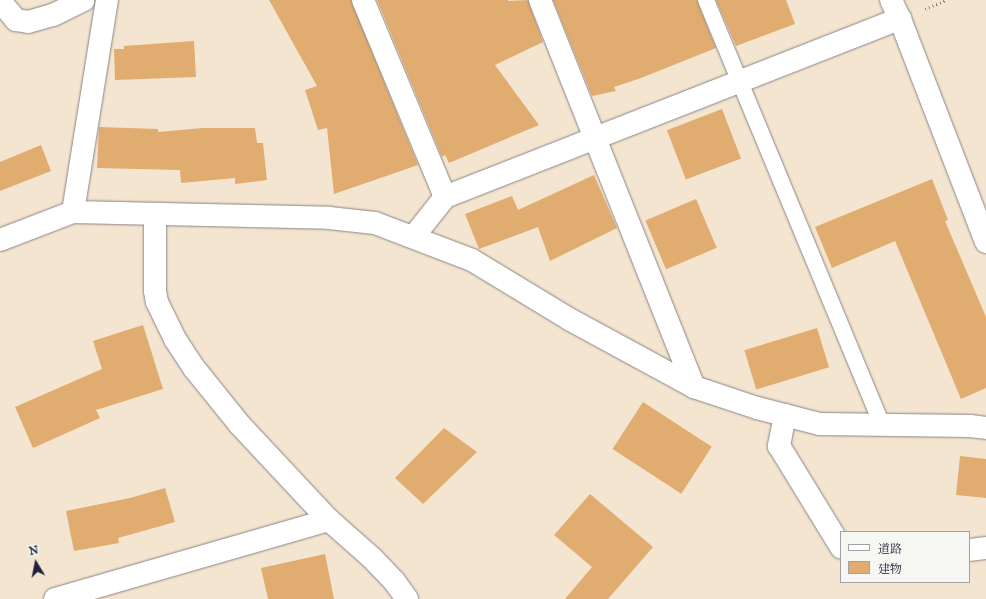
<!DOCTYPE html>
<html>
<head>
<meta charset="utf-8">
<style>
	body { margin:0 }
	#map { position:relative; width:986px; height:599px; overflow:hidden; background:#f4e5d0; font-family:"IM FELL Great Primer","Noto Serif JP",serif }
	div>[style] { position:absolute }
	.building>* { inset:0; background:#e0ac6f; transform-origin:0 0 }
	.path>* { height:2.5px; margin-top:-1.25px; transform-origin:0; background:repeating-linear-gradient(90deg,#8b8486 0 1px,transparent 0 4px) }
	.roads { filter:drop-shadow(0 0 1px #8b8486) drop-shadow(0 0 1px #8b8486) }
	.service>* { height:16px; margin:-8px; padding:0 8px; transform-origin:8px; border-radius:8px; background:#fff }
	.minor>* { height:22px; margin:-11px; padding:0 11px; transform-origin:11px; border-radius:11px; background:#fff }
	.tertiary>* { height:22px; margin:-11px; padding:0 11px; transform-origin:11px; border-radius:11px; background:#fff }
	span { translate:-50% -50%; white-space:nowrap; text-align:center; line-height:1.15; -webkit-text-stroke:3px #f6f6f2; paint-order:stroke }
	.legend { position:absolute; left:840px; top:531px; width:130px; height:52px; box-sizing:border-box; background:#f6f6f2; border:1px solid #a1a1a9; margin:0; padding:5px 7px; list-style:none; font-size:12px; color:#22223b }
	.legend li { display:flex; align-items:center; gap:8px; height:20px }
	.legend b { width:20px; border:1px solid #a1a1a9 }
	.north { position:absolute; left:16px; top:543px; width:40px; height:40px; -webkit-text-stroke:3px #f6f6f2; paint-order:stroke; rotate:350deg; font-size:11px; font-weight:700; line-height:16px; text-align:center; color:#22223b }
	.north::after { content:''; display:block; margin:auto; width:14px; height:18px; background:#22223b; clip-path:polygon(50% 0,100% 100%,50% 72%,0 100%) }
</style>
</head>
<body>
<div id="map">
	<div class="building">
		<i style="clip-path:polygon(269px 0,351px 0,418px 165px,334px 194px,327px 128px,318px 130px,305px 90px,317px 86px)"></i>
		<i style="clip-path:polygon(377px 0,508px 0,508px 1px,528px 0,543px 42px,495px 65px,539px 125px,449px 163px,445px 155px,442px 157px)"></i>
		<i style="clip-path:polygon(553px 0,697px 0,716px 48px,641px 78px,614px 87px,616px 91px,592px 96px)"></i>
		<i style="clip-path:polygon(716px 0,786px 0,795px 24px,736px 46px)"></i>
		<i style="clip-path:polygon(194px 41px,196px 77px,115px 80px,114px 49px,124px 49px,124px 46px)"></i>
		<i style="left:722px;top:109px;width:53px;height:59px;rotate:69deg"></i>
		<i style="clip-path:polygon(99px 127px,158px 129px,158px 132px,203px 128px,255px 128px,257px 143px,263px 143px,267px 180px,235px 184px,235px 178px,181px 183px,180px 170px,97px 168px)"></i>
		<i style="clip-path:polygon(41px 145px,51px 171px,0 191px,0 162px)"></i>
		<i style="clip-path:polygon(594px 175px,617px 228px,550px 261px,538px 227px,479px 249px,465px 214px,512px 196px,518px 210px)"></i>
		<i style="clip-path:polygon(932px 179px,948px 220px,945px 221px,986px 317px,986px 388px,961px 399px,895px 241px,832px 268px,815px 227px)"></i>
		<i style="left:696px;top:199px;width:53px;height:55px;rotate:67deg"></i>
		<i style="clip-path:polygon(143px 325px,163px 389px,96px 410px,100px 418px,33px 448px,15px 407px,102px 369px,93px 341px)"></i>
		<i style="left:817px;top:328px;width:41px;height:76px;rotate:73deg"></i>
		<i style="left:643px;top:402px;width:82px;height:56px;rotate:33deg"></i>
		<i style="clip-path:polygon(444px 428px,477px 452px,423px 504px,395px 478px)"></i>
		<i style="clip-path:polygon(960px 456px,986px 459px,986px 498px,956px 495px)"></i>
		<i style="clip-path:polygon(165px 488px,175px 522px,118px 538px,119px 543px,74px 551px,66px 511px,130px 498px)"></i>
		<i style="clip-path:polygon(590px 494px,653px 547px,608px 599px,565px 599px,592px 567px,554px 535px)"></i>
		<i style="clip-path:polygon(325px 554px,334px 599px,268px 599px,261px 568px)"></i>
	</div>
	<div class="path">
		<i style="left:925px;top:9px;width:23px;rotate:-23deg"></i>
	</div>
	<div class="roads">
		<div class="service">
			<i style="left:706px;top:0;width:459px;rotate:67.5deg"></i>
		</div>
		<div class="minor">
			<i style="left:363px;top:0;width:213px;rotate:67.4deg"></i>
			<i style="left:540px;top:0;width:417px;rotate:68.3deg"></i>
			<i style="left:891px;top:0;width:21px;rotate:65deg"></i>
			<i style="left:900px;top:19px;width:239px;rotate:68.9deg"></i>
			<i style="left:0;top:1px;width:25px;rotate:50deg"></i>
			<i style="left:16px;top:20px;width:12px;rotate:9deg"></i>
			<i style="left:28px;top:22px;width:26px;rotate:-16deg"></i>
			<i style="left:53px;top:15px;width:34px;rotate:-26deg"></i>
			<i style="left:73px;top:212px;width:215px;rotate:-80.9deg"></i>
			<i style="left:155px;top:215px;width:76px;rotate:90deg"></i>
			<i style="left:155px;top:291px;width:11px;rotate:80deg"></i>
			<i style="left:157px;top:302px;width:41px;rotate:64.1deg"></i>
			<i style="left:175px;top:339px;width:35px;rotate:57deg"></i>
			<i style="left:194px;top:368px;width:73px;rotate:51.1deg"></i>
			<i style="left:240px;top:425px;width:130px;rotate:46.9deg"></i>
			<i style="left:329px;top:520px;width:57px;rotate:41.5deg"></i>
			<i style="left:372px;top:558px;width:32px;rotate:46deg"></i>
			<i style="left:394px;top:581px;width:22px;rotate:54deg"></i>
			<i style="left:414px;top:236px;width:50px;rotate:-51.5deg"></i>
			<i style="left:445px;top:197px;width:489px;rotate:-21.4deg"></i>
			<i style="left:785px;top:415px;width:32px;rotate:101deg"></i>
			<i style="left:779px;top:446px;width:119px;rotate:58.5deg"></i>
			<i style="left:969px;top:550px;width:17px;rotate:-7deg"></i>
			<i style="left:55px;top:599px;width:285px;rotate:-16.1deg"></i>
		</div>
		<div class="tertiary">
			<i style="left:0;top:240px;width:78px;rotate:-21deg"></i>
			<i style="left:73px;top:212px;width:256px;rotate:1.3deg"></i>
			<i style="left:329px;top:218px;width:46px;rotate:6.2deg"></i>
			<i style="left:375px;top:223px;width:104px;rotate:20.9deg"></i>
			<i style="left:472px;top:260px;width:114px;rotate:31.3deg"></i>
			<i style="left:569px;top:319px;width:142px;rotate:28.5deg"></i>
			<i style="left:694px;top:387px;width:66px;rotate:18.4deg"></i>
			<i style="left:757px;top:408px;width:65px;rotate:14.3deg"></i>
			<i style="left:820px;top:424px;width:150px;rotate:0.8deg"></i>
			<i style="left:970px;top:426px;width:16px;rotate:7deg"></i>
		</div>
	</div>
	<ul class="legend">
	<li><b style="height:5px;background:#fff"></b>道路</li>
	<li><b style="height:11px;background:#e0ac6f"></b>建物</li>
	</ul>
	<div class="north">N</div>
</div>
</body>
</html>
